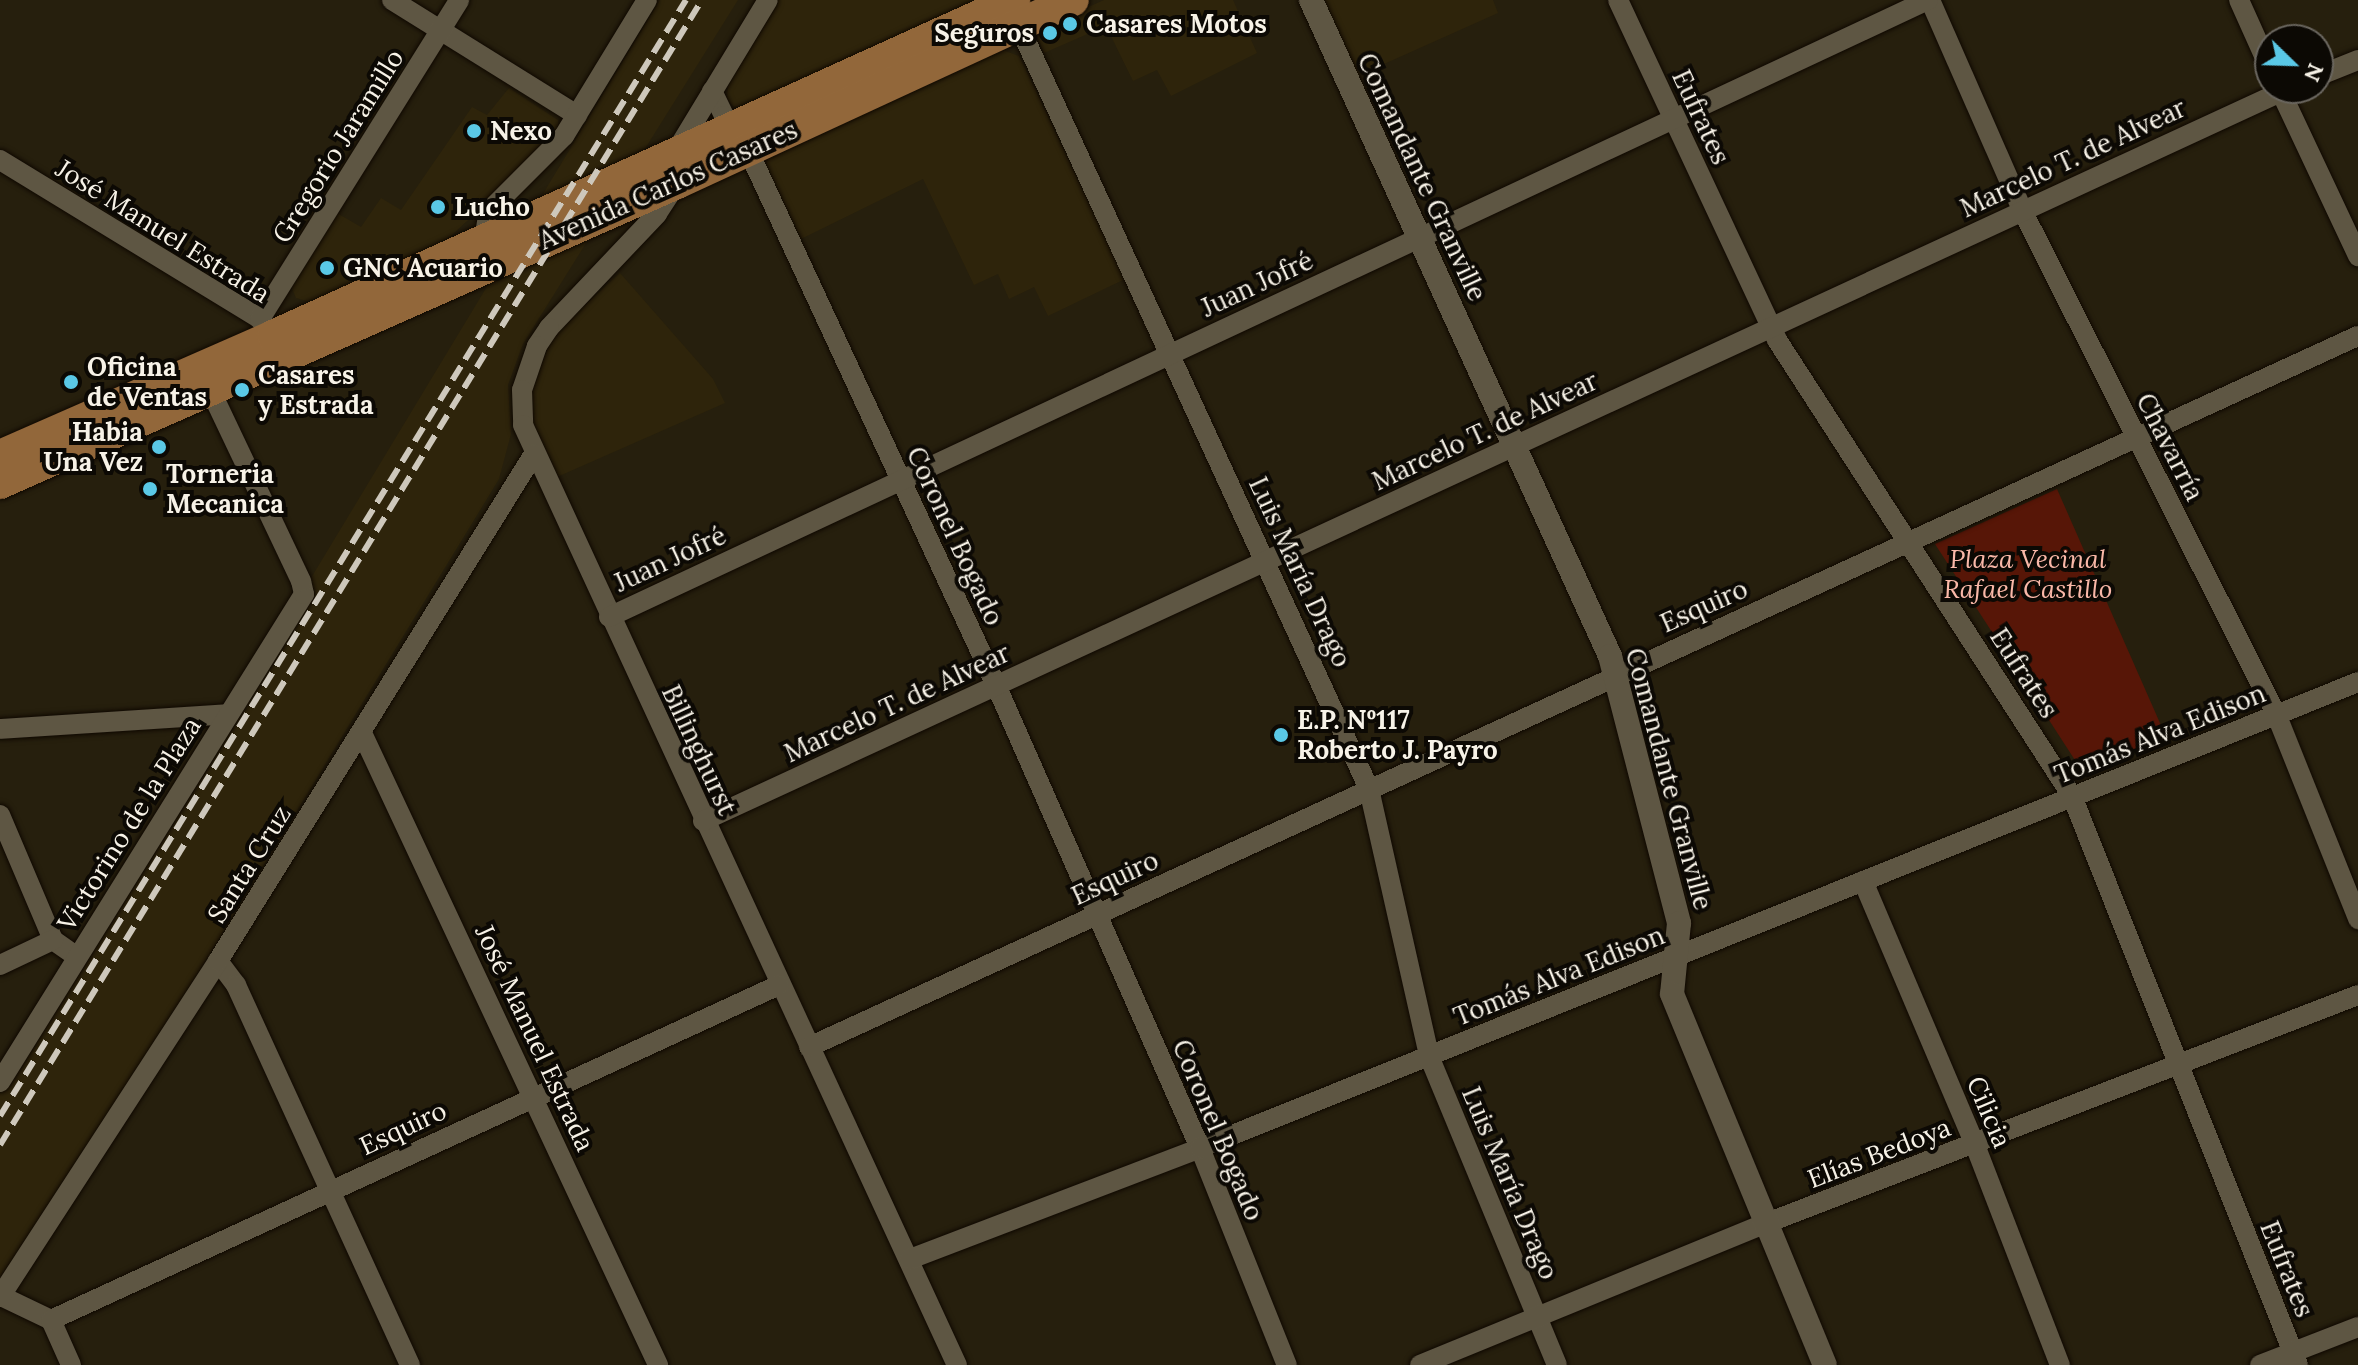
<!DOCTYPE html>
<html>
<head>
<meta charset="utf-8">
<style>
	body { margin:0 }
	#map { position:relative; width:2358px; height:1365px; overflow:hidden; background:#261f0d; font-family:Lora,serif }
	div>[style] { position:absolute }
	.built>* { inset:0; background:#2e240b }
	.green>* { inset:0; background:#571607 }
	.roads { filter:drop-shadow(0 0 2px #0f0800) drop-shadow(0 0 2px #0f0800) }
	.minor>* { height:20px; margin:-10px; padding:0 10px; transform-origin:10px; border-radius:10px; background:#5e5643 }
	.tertiary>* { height:24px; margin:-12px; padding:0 12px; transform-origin:12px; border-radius:12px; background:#5e5643 }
	.primary>* { height:32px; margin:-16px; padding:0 16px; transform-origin:16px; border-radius:16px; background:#92673a }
	.rail>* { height:6px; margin-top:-3px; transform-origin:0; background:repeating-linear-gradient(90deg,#cec8bc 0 16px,transparent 0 24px) }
	.dots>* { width:22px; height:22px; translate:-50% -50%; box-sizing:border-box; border:4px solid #0c0904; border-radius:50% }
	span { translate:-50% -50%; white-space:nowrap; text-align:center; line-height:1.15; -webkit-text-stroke:8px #0c0904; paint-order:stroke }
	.poi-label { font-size:26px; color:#f7f2e7; font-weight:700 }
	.left { translate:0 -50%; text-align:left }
	.right { translate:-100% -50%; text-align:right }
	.street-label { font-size:26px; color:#f7f2e7 }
	.park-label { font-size:26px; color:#fab8a8; font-style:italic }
	.north { position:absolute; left:2254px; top:24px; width:80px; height:80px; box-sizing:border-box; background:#0c0904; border:2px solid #6a665f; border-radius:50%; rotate:113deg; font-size:22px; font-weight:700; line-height:32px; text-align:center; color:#f7f2e7 }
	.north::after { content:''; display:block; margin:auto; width:28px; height:36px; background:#5ac8e6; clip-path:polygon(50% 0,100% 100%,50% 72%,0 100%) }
</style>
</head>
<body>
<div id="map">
	<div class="built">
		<i style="clip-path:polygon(660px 0,738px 0,523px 344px,508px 385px,511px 434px,499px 479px,0 1298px,0 1093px)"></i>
		<i style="clip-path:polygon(778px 0,977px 0,742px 108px,733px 106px,727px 98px,729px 78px)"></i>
		<i style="clip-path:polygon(1104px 0,1233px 0,1257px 53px,1171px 96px,1157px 70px,1133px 81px,1106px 26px,1044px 53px,1039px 41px,1046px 26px)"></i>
		<i style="clip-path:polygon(1321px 0,1493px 0,1498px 13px,1355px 77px)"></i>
		<i style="clip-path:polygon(1000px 49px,1019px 56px,1125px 279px,1048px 316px,1034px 287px,1009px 299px,998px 274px,974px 285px,923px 179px,801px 239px,766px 165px,771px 147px)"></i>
		<i style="clip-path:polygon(509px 88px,558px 120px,558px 128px,546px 147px,451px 236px,431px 249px,310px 302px,296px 298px,291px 286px,337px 213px,361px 227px,381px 198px,401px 210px,472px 107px,487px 115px)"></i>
		<i style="clip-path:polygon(620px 273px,713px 379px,725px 403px,557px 477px,529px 416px,530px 392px,551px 341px,560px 328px)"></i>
	</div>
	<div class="green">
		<i style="clip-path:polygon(2057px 489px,2167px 739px,2082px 771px,1935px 544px)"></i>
	</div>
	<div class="roads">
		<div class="minor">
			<i style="left:392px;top:0;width:218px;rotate:31.9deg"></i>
			<i style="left:1618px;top:0;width:375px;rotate:64.9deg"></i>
			<i style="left:1777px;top:340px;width:543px;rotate:57.1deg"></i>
			<i style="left:2072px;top:796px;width:612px;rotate:68.34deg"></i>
			<i style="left:1930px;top:0;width:229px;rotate:66.3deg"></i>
			<i style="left:2022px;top:210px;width:567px;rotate:63.25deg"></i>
			<i style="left:2277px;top:716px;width:219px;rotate:68.2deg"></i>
			<i style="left:2239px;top:0;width:76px;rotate:65.8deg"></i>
			<i style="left:1014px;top:15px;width:852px;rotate:65.36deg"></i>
			<i style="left:1369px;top:789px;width:274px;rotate:77.3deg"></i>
			<i style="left:1429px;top:1056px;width:334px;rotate:67.5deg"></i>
			<i style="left:2318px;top:76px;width:43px;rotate:-21.8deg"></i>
			<i style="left:2279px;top:88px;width:186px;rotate:64.8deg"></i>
			<i style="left:712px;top:91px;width:28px;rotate:64deg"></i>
			<i style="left:724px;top:116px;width:42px;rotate:54.8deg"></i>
			<i style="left:748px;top:150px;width:590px;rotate:65.13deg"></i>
			<i style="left:996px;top:685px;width:506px;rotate:66.22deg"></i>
			<i style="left:1200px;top:1148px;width:234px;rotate:68.2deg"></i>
			<i style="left:677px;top:150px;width:175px;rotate:-58.8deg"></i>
			<i style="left:0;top:160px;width:305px;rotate:31.4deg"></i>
			<i style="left:260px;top:319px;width:11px;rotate:52deg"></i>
			<i style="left:675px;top:186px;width:33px;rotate:123deg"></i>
			<i style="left:657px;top:214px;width:157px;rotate:133.5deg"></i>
			<i style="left:549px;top:328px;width:22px;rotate:124deg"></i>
			<i style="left:537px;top:346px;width:46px;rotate:108.8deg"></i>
			<i style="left:522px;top:390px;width:35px;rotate:88deg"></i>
			<i style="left:523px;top:425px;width:1035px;rotate:65.22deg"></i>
			<i style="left:484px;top:241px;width:30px;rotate:-81deg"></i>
			<i style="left:489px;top:211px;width:106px;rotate:-45deg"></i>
			<i style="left:564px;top:136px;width:159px;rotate:-58.6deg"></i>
			<i style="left:260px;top:319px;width:376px;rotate:-58deg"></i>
			<i style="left:609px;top:617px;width:1456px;rotate:-25.07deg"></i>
			<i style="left:0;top:729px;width:229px;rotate:-3.7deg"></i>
			<i style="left:362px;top:733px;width:698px;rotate:64.9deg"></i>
			<i style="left:0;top:815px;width:136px;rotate:67deg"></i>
			<i style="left:53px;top:940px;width:29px;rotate:35deg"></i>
			<i style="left:703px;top:821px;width:1747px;rotate:-24.8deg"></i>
			<i style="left:1863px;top:881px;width:287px;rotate:67deg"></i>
			<i style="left:1975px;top:1145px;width:236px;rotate:68.9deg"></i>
			<i style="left:218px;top:961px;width:30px;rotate:53deg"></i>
			<i style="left:236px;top:985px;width:418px;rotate:65.4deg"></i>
			<i style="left:0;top:965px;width:59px;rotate:-25.3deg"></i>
			<i style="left:809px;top:1047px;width:1704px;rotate:-24.66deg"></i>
			<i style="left:0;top:1082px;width:575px;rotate:-58.08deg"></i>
			<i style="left:304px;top:594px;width:13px;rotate:-103deg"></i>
			<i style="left:301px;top:581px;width:224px;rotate:-115.4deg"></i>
			<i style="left:910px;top:1259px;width:311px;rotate:-20.9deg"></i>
			<i style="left:1200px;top:1148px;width:1248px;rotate:-21.92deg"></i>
			<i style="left:1px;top:1296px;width:55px;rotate:25.6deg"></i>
			<i style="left:51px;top:1320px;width:49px;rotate:66deg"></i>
			<i style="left:0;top:1297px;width:401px;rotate:-57deg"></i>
			<i style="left:218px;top:961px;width:597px;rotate:-58.07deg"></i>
			<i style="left:51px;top:1320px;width:801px;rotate:-24.71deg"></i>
			<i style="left:1420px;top:1365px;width:375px;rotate:-22.3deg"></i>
			<i style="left:1767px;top:1223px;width:633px;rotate:-21.1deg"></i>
			<i style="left:2260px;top:1365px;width:105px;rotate:-21.2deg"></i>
		</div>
		<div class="tertiary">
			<i style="left:1311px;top:0;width:721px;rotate:65.5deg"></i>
			<i style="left:1610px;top:656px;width:276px;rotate:75.5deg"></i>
			<i style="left:1679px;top:923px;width:71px;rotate:95.6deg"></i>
			<i style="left:1672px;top:994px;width:401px;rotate:67.6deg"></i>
		</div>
		<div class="primary">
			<i style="left:0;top:456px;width:298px;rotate:-23.7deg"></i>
			<i style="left:273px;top:336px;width:814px;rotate:-24.39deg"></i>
			<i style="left:0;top:483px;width:740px;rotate:-23.9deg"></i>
			<i style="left:677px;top:183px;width:436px;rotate:-24.8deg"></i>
		</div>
	</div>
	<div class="rail">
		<i style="left:0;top:1116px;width:1310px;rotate:-58.42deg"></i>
		<i style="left:0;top:1145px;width:1343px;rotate:-58.49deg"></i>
	</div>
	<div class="dots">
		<i style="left:1070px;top:24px;background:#5ac8e6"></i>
		<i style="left:1050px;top:33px;background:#5ac8e6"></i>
		<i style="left:474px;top:131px;background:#5ac8e6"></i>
		<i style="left:438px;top:207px;background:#5ac8e6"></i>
		<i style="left:327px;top:268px;background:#5ac8e6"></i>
		<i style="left:71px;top:382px;background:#5ac8e6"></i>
		<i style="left:242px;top:390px;background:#5ac8e6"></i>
		<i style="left:159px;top:447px;background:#5ac8e6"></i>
		<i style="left:150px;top:489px;background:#5ac8e6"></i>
		<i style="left:1281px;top:735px;background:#5ac8e6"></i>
	</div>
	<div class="poi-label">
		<span class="left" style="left:1086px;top:24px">Casares Motos</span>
		<span class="right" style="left:1034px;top:33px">Seguros</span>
		<span class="left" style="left:490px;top:131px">Nexo</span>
		<span class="left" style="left:454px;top:207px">Lucho</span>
		<span class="left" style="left:343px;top:268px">GNC Acuario</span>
		<span class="left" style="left:87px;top:382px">Oficina<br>de Ventas</span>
		<span class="left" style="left:258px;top:390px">Casares<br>y Estrada</span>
		<span class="right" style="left:143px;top:447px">Habia<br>Una Vez</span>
		<span class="left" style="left:166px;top:489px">Torneria<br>Mecanica</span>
		<span class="left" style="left:1297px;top:735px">E.P. Nº117<br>Roberto J. Payro</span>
	</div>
	<div class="street-label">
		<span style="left:1701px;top:117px;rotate:65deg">Eufrates</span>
		<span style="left:338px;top:146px;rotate:-58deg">Gregorio Jaramillo</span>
		<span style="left:2073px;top:158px;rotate:-25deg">Marcelo T. de Alvear</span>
		<span style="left:1422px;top:177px;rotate:65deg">Comandante Granville</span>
		<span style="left:668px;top:185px;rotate:-24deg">Avenida Carlos Casares</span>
		<span style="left:163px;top:231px;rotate:32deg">José Manuel Estrada</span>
		<span style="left:1257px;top:284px;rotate:-25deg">Juan Jofré</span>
		<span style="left:1485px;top:431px;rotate:-25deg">Marcelo T. de Alvear</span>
		<span style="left:2170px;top:447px;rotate:63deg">Chavarría</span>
		<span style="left:955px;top:536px;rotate:65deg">Coronel Bogado</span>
		<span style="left:670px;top:559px;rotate:-25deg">Juan Jofré</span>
		<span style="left:1300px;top:572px;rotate:65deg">Luis María Drago</span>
		<span style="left:1704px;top:606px;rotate:-24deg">Esquiro</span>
		<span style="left:2024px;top:673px;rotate:57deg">Eufrates</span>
		<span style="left:897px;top:703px;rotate:-25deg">Marcelo T. de Alvear</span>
		<span style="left:2160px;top:734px;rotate:-22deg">Tomás Alva Edison</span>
		<span style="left:699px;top:750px;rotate:65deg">Billinghurst</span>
		<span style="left:1669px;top:779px;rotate:75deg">Comandante Granville</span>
		<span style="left:129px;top:824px;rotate:-58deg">Victorino de la Plaza</span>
		<span style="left:249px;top:864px;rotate:-58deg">Santa Cruz</span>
		<span style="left:1115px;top:878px;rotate:-25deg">Esquiro</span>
		<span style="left:1559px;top:976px;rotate:-22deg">Tomás Alva Edison</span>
		<span style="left:535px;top:1038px;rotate:65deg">José Manuel Estrada</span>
		<span style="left:1989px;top:1112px;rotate:67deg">Cilicia</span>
		<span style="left:403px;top:1128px;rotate:-25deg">Esquiro</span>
		<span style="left:1218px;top:1130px;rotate:67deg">Coronel Bogado</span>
		<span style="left:1879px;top:1153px;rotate:-21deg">Elías Bedoya</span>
		<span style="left:1510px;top:1183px;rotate:67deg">Luis María Drago</span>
		<span style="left:2287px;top:1269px;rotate:68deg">Eufrates</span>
	</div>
	<div class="park-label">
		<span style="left:2028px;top:574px">Plaza Vecinal<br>Rafael Castillo</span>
	</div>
	<div class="north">N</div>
</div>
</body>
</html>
